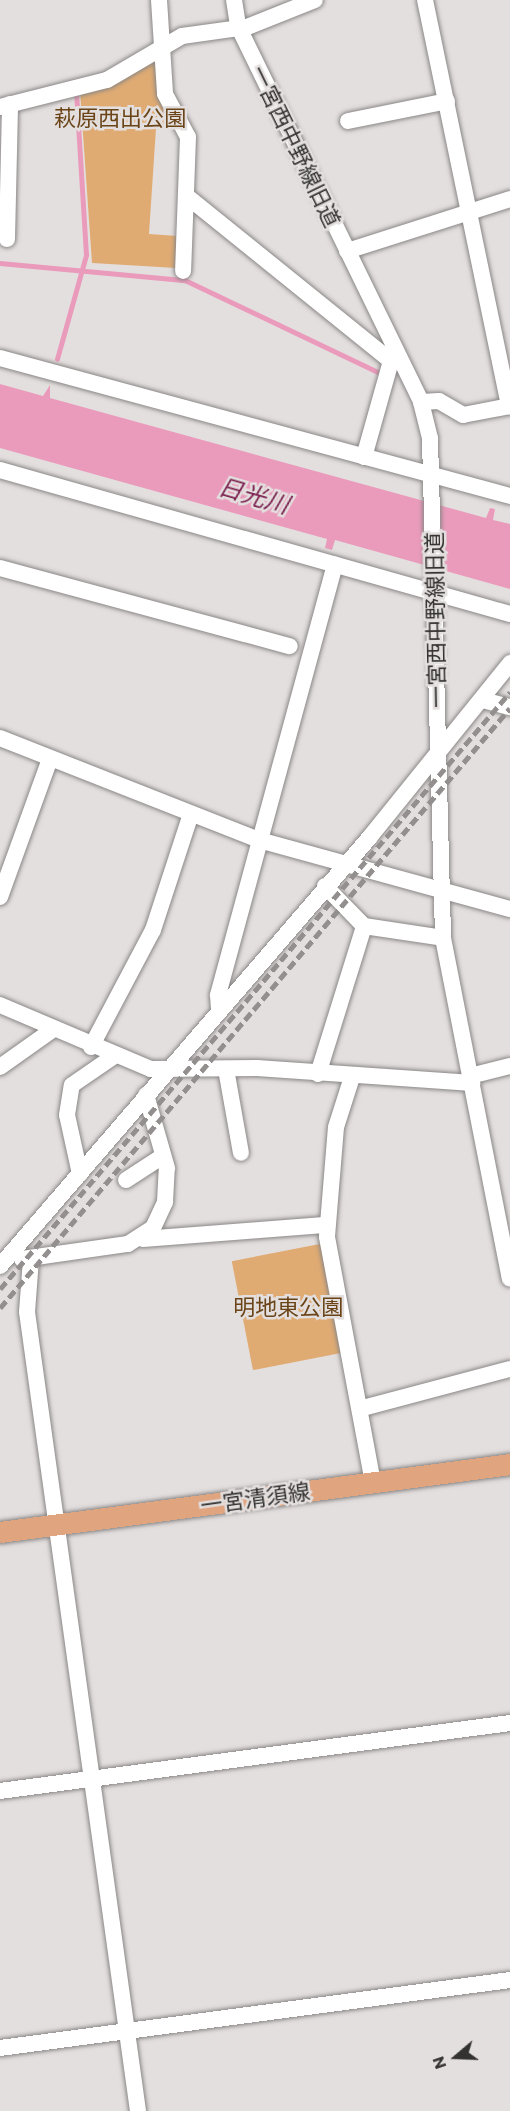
<!DOCTYPE html>
<html>
<head>
<meta charset="utf-8">
<style>
	body { margin:0 }
	#map { position:relative; width:510px; height:2111px; overflow:hidden; background:#e4dfdf; font-family:Commissioner,"Noto Sans JP",sans-serif }
	div>[style] { position:absolute }
	.green>* { inset:0; background:#e0ab73; transform-origin:0 0 }
	.water>* { inset:0; background:#ea9bbb }
	.stream>* { height:4.5px; margin:-2.25px; padding:0 2.25px; transform-origin:2.25px; border-radius:2.25px; background:#ea9bbb }
	.roads { filter:drop-shadow(0 0 2px #8a8786) drop-shadow(0 0 2px #8a8786) }
	.minor>* { height:16px; margin:-8px; padding:0 8px; transform-origin:8px; border-radius:8px; background:#fff }
	.major>* { height:21px; margin:-10.5px; padding:0 10.5px; transform-origin:10.5px; border-radius:10.5px; background:#e0a47f }
	.rail>* { height:4.5px; margin-top:-2.25px; transform-origin:0; background:repeating-linear-gradient(90deg,#928f8e 0 9px,transparent 0 13.5px) }
	span { translate:-50% -50%; white-space:nowrap; text-align:center; line-height:1.15; -webkit-text-stroke:5px #e4dfdf; paint-order:stroke }
	.park-label { font-size:22px; color:#6a4417 }
	.street-label { font-size:22px; color:#333231 }
	.water-label { font-size:24px; color:#7c214f; font-style:italic }
	.north { position:absolute; left:426px; top:2027px; width:60px; height:60px; -webkit-text-stroke:4px #e4dfdf; paint-order:stroke; rotate:251deg; font-size:16px; font-weight:700; line-height:24px; text-align:center; color:#333231 }
	.north::after { content:''; display:block; margin:auto; width:21px; height:27px; background:#333231; clip-path:polygon(50% 0,100% 100%,50% 72%,0 100%) }
</style>
</head>
<body>
<div id="map">
	<div class="green">
		<i style="clip-path:polygon(159px 53px,177px 125px,156px 128px,149px 234px,178px 236px,176px 268px,92px 263px,80px 91px)"></i>
		<i style="left:325px;top:1243px;width:111px;height:95px;rotate:79deg"></i>
	</div>
	<div class="water">
		<i style="clip-path:polygon(0 384px,43px 396px,50px 385px,50px 398px,486px 518px,490px 508px,495px 509px,493px 520px,510px 524px,510px 589px,335px 540px,332px 550px,325px 548px,327px 539px,0 448px)"></i>
	</div>
	<div class="stream">
		<i style="left:0;top:263px;width:186px;rotate:5.3deg"></i>
		<i style="left:185px;top:280px;width:218px;rotate:25.5deg"></i>
		<i style="left:57px;top:359px;width:108px;rotate:-74.4deg"></i>
		<i style="left:86px;top:255px;width:163px;rotate:-93.5deg"></i>
	</div>
	<div class="roads">
		<div class="minor">
			<i style="left:159px;top:0;width:94px;rotate:86.3deg"></i>
			<i style="left:165px;top:94px;width:49px;rotate:61.9deg"></i>
			<i style="left:188px;top:137px;width:134px;rotate:92.1deg"></i>
			<i style="left:234px;top:0;width:26px;rotate:81deg"></i>
			<i style="left:238px;top:26px;width:418px;rotate:64deg"></i>
			<i style="left:421px;top:402px;width:38px;rotate:76deg"></i>
			<i style="left:430px;top:439px;width:499px;rotate:88.5deg"></i>
			<i style="left:443px;top:938px;width:347px;rotate:78.9deg"></i>
			<i style="left:425px;top:0;width:415px;rotate:78.3deg"></i>
			<i style="left:0;top:107px;width:110px;rotate:-14.2deg"></i>
			<i style="left:107px;top:80px;width:87px;rotate:-30.4deg"></i>
			<i style="left:182px;top:36px;width:66px;rotate:-7.9deg"></i>
			<i style="left:247px;top:27px;width:73px;rotate:-21.7deg"></i>
			<i style="left:348px;top:121px;width:101px;rotate:-11.4deg"></i>
			<i style="left:189px;top:198px;width:260px;rotate:38.9deg"></i>
			<i style="left:7px;top:239px;width:135px;rotate:-88.7deg"></i>
			<i style="left:347px;top:251px;width:171px;rotate:-17.7deg"></i>
			<i style="left:0;top:358px;width:528px;rotate:15.14deg"></i>
			<i style="left:421px;top:402px;width:18px;rotate:-3deg"></i>
			<i style="left:439px;top:401px;width:28px;rotate:30deg"></i>
			<i style="left:463px;top:415px;width:48px;rotate:-10.8deg"></i>
			<i style="left:364px;top:457px;width:100px;rotate:-74.3deg"></i>
			<i style="left:391px;top:361px;width:8px;rotate:-30deg"></i>
			<i style="left:0;top:470px;width:530px;rotate:15.77deg"></i>
			<i style="left:0;top:568px;width:300px;rotate:15.1deg"></i>
			<i style="left:483px;top:700px;width:28px;rotate:15deg"></i>
			<i style="left:0;top:738px;width:278px;rotate:21.5deg"></i>
			<i style="left:259px;top:840px;width:260px;rotate:15.4deg"></i>
			<i style="left:325px;top:886px;width:56px;rotate:45.7deg"></i>
			<i style="left:364px;top:926px;width:80px;rotate:8.6deg"></i>
			<i style="left:0;top:897px;width:147px;rotate:-70.1deg"></i>
			<i style="left:0;top:1005px;width:164px;rotate:23deg"></i>
			<i style="left:151px;top:1069px;width:106px;rotate:-0.5deg"></i>
			<i style="left:257px;top:1068px;width:216px;rotate:4deg"></i>
			<i style="left:219px;top:1009px;width:14px;rotate:-94deg"></i>
			<i style="left:218px;top:995px;width:446px;rotate:-74.8deg"></i>
			<i style="left:91px;top:1047px;width:132px;rotate:-62.1deg"></i>
			<i style="left:153px;top:930px;width:122px;rotate:-71.9deg"></i>
			<i style="left:0;top:1067px;width:64px;rotate:-35.4deg"></i>
			<i style="left:226px;top:1069px;width:85px;rotate:79.9deg"></i>
			<i style="left:318px;top:1074px;width:155px;rotate:-72.7deg"></i>
			<i style="left:470px;top:1076px;width:41px;rotate:-14deg"></i>
			<i style="left:352px;top:1077px;width:52px;rotate:107.7deg"></i>
			<i style="left:336px;top:1127px;width:110px;rotate:94.7deg"></i>
			<i style="left:327px;top:1237px;width:249px;rotate:79.4deg"></i>
			<i style="left:80px;top:1174px;width:60px;rotate:-102.4deg"></i>
			<i style="left:67px;top:1115px;width:30px;rotate:-81deg"></i>
			<i style="left:72px;top:1085px;width:51px;rotate:-34.6deg"></i>
			<i style="left:126px;top:1180px;width:44px;rotate:-33deg"></i>
			<i style="left:143px;top:1239px;width:185px;rotate:-4.4deg"></i>
			<i style="left:22px;top:1259px;width:107px;rotate:-8.1deg"></i>
			<i style="left:128px;top:1244px;width:30px;rotate:-33deg"></i>
			<i style="left:153px;top:1228px;width:29px;rotate:-65deg"></i>
			<i style="left:165px;top:1202px;width:34px;rotate:-87deg"></i>
			<i style="left:167px;top:1168px;width:76px;rotate:-106deg"></i>
			<i style="left:31px;top:1259px;width:53px;rotate:94.3deg"></i>
			<i style="left:27px;top:1312px;width:807px;rotate:82.09deg"></i>
			<i style="left:0;top:1266px;width:565px;rotate:-49.23deg"></i>
			<i style="left:369px;top:838px;width:225px;rotate:-51.1deg"></i>
			<i style="left:363px;top:1408px;width:152px;rotate:-14.9deg"></i>
			<i style="left:0;top:1791px;width:515px;rotate:-7.59deg"></i>
			<i style="left:0;top:2048px;width:515px;rotate:-7.59deg"></i>
		</div>
		<div class="major">
			<i style="left:0;top:1532px;width:515px;rotate:-7.59deg"></i>
		</div>
	</div>
	<div class="rail">
		<i style="left:0;top:1289px;width:785px;rotate:-49.49deg"></i>
		<i style="left:0;top:1308px;width:787px;rotate:-49.64deg"></i>
	</div>
	<div class="park-label">
		<span style="left:120px;top:118px">萩原西出公園</span>
		<span style="left:288px;top:1307px">明地東公園</span>
	</div>
	<div class="street-label">
		<span style="left:296px;top:146px;rotate:64deg">一宮西中野線旧道</span>
		<span style="left:435px;top:620px;rotate:-91deg">一宮西中野線旧道</span>
		<span style="left:255px;top:1498px;rotate:-8deg">一宮清須線</span>
	</div>
	<div class="water-label">
		<span style="left:254px;top:495px;rotate:16deg">日光川</span>
	</div>
	<div class="north">N</div>
</div>
</body>
</html>
